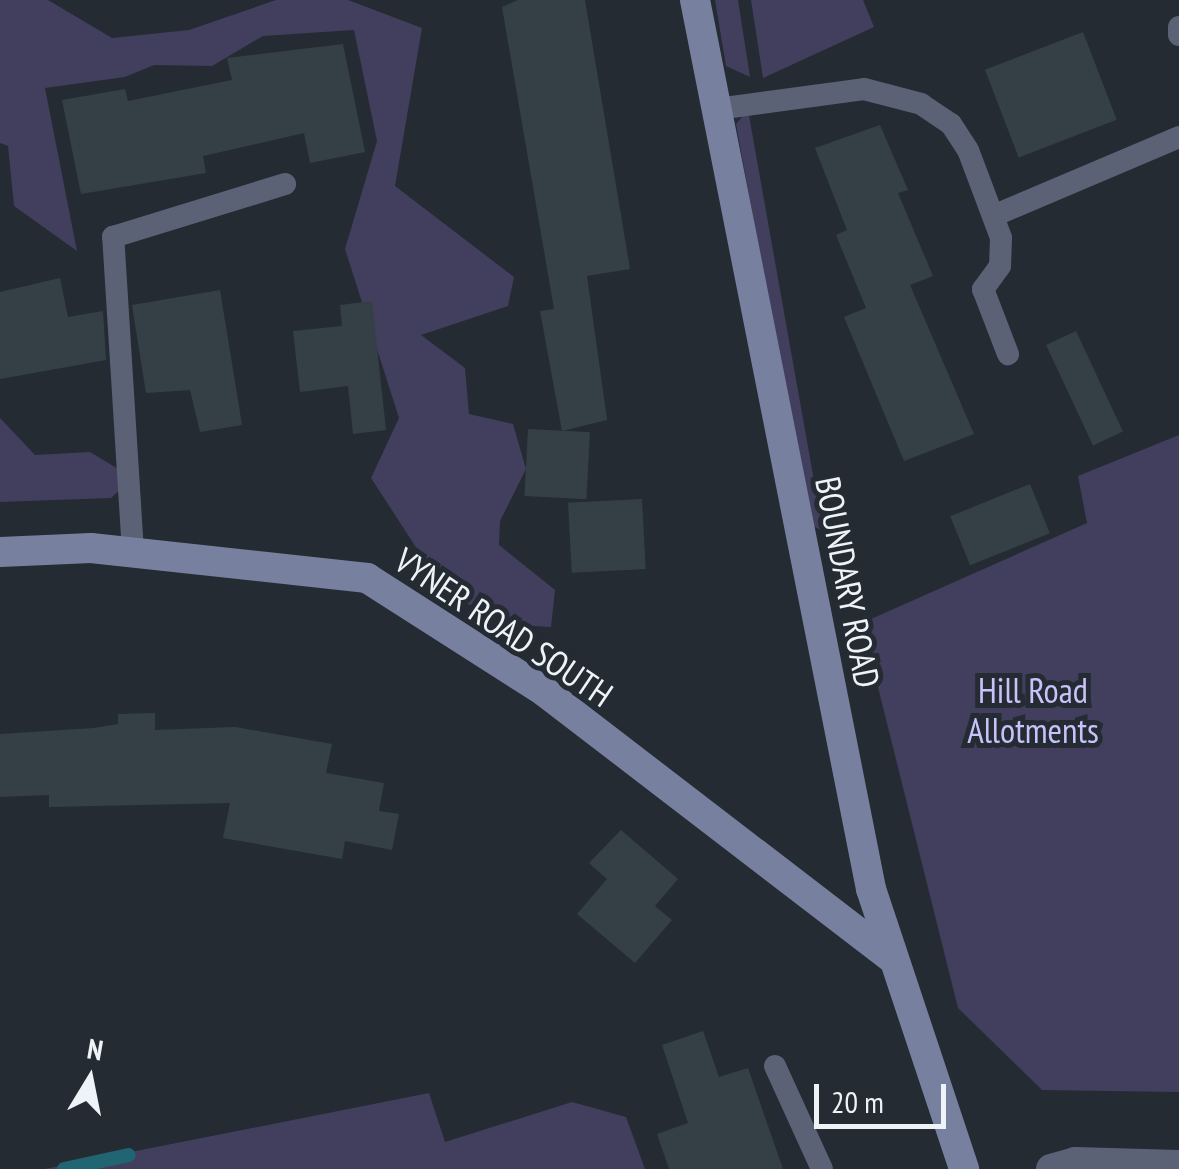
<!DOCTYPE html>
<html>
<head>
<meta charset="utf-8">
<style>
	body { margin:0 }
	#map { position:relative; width:1179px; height:1169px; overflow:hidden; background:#242b33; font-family:"PT Sans Narrow",sans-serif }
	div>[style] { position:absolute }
	.green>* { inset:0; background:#423e5e }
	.stream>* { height:14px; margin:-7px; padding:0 7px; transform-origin:7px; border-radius:7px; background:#216472 }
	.building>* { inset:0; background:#354046; transform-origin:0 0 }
	.lane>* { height:22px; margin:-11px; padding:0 11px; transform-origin:11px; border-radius:11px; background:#5c6275 }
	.street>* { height:30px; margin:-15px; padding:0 15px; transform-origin:15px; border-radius:15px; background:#5c6275 }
	.secondary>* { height:30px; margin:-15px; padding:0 15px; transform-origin:15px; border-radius:15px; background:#77819f }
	span { translate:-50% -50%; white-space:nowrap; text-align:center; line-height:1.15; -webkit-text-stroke:10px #242b33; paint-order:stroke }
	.street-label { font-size:35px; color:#eef3f8 }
	.park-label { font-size:35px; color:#c8c2fb }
	.north { position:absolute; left:40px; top:1029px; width:100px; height:100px; -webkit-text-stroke:8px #242b33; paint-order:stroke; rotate:10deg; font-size:28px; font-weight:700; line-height:40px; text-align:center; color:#eef3f8 }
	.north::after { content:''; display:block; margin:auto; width:35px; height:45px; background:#eef3f8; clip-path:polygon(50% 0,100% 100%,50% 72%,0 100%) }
	.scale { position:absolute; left:814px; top:1084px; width:132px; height:45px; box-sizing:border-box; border:5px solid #eef3f8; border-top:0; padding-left:12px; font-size:30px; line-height:35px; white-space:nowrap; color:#eef3f8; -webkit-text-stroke:8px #242b33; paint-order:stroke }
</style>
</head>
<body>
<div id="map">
	<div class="green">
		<i style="clip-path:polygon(0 0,48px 0,112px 38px,189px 30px,276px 0,348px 0,422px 28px,395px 186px,514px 277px,508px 306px,421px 335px,465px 368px,469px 414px,513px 424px,526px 469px,500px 521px,499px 545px,555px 590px,551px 627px,516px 625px,447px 595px,371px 478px,399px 418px,345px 249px,377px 141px,354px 30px,263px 36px,212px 66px,154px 65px,125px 77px,45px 88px,77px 251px,14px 206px,8px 146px,0 143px)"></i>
		<i style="clip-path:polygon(715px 0,738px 0,750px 77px,726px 66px)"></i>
		<i style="clip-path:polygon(751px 0,863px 0,874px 27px,763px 78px)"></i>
		<i style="clip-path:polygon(748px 110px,823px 531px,809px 524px,736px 124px)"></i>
		<i style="clip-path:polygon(0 418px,35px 455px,90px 452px,133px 478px,111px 498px,0 502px)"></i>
		<i style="clip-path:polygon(1179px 435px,1179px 1092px,1042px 1090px,958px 1008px,862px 623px,1087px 523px,1078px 476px)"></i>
		<i style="clip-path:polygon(429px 1093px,445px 1142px,572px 1102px,626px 1117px,645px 1169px,45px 1169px)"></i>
	</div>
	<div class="stream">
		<i style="left:64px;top:1169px;width:66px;rotate:-12.2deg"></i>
	</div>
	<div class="building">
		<i style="clip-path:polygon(518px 0,585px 0,630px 269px,587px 276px,607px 420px,562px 431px,540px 311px,554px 309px,502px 7px)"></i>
		<i style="left:1083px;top:32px;width:94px;height:105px;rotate:69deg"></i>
		<i style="clip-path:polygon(343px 44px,365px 152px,310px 163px,304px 133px,203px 156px,206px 173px,81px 194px,62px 100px,125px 89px,128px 101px,232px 80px,227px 58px)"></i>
		<i style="clip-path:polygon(880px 125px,908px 190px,898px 193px,933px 276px,910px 285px,974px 434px,904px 461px,844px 317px,866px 308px,836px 235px,847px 230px,815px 148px)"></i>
		<i style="clip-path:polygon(60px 278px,68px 317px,103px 311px,106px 360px,0 379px,0 292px)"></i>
		<i style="clip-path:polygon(220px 290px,242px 425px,200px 432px,190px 390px,146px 393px,132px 305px)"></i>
		<i style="clip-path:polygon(372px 301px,386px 430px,353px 434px,348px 386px,300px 392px,293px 331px,342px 326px,340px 305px)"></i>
		<i style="left:1076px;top:331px;width:111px;height:33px;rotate:65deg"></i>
		<i style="left:528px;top:429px;width:62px;height:67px;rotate:3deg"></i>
		<i style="left:1030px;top:484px;width:53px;height:86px;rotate:68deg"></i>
		<i style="left:642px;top:499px;width:70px;height:74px;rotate:87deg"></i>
		<i style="clip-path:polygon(155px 713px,155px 730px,235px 727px,332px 744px,326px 773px,384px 783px,379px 811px,399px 814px,392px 850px,345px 841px,342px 859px,223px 838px,230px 803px,49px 807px,49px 795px,0 797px,0 734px,94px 728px,118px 724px,118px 714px)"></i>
		<i style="clip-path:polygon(621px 830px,678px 879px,655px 906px,672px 920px,635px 963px,577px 914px,607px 879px,589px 863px)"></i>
		<i style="clip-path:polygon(703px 1031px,719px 1077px,748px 1068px,783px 1169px,669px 1169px,657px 1134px,688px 1123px,662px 1045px)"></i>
	</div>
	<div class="lane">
		<i style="left:1179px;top:27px;width:8px;rotate:90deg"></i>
		<i style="left:717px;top:109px;width:148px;rotate:-7.7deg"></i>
		<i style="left:864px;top:89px;width:59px;rotate:14.7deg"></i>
		<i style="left:921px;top:104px;width:36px;rotate:34deg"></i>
		<i style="left:951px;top:124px;width:31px;rotate:57deg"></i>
		<i style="left:968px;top:150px;width:94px;rotate:69.4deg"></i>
		<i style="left:1001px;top:238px;width:28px;rotate:92deg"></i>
		<i style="left:1000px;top:266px;width:29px;rotate:126deg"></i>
		<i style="left:983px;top:289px;width:70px;rotate:69deg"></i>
		<i style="left:993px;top:216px;width:202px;rotate:-23deg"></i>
		<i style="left:133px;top:552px;width:316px;rotate:-93.6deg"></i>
		<i style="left:113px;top:237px;width:180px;rotate:-17.1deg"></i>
		<i style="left:775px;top:1066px;width:113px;rotate:65.5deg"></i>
	</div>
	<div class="street">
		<i style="left:1051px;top:1169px;width:25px;rotate:-16deg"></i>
		<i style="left:1075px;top:1162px;width:104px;rotate:1.7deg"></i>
	</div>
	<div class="secondary">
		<i style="left:695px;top:0;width:906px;rotate:78.8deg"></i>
		<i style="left:871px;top:889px;width:295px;rotate:71.6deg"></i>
		<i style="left:0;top:552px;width:91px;rotate:-2.5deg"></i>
		<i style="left:91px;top:548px;width:278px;rotate:6.2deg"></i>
		<i style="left:367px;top:578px;width:211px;rotate:32.6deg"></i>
		<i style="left:545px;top:692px;width:440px;rotate:37.5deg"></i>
	</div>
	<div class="street-label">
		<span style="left:848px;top:582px;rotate:79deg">BOUNDARY ROAD</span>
		<span style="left:504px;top:627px;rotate:34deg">VYNER ROAD SOUTH</span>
	</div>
	<div class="park-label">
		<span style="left:1033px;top:710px">Hill Road<br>Allotments</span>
	</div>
	<div class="north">N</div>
	<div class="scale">20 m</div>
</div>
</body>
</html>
